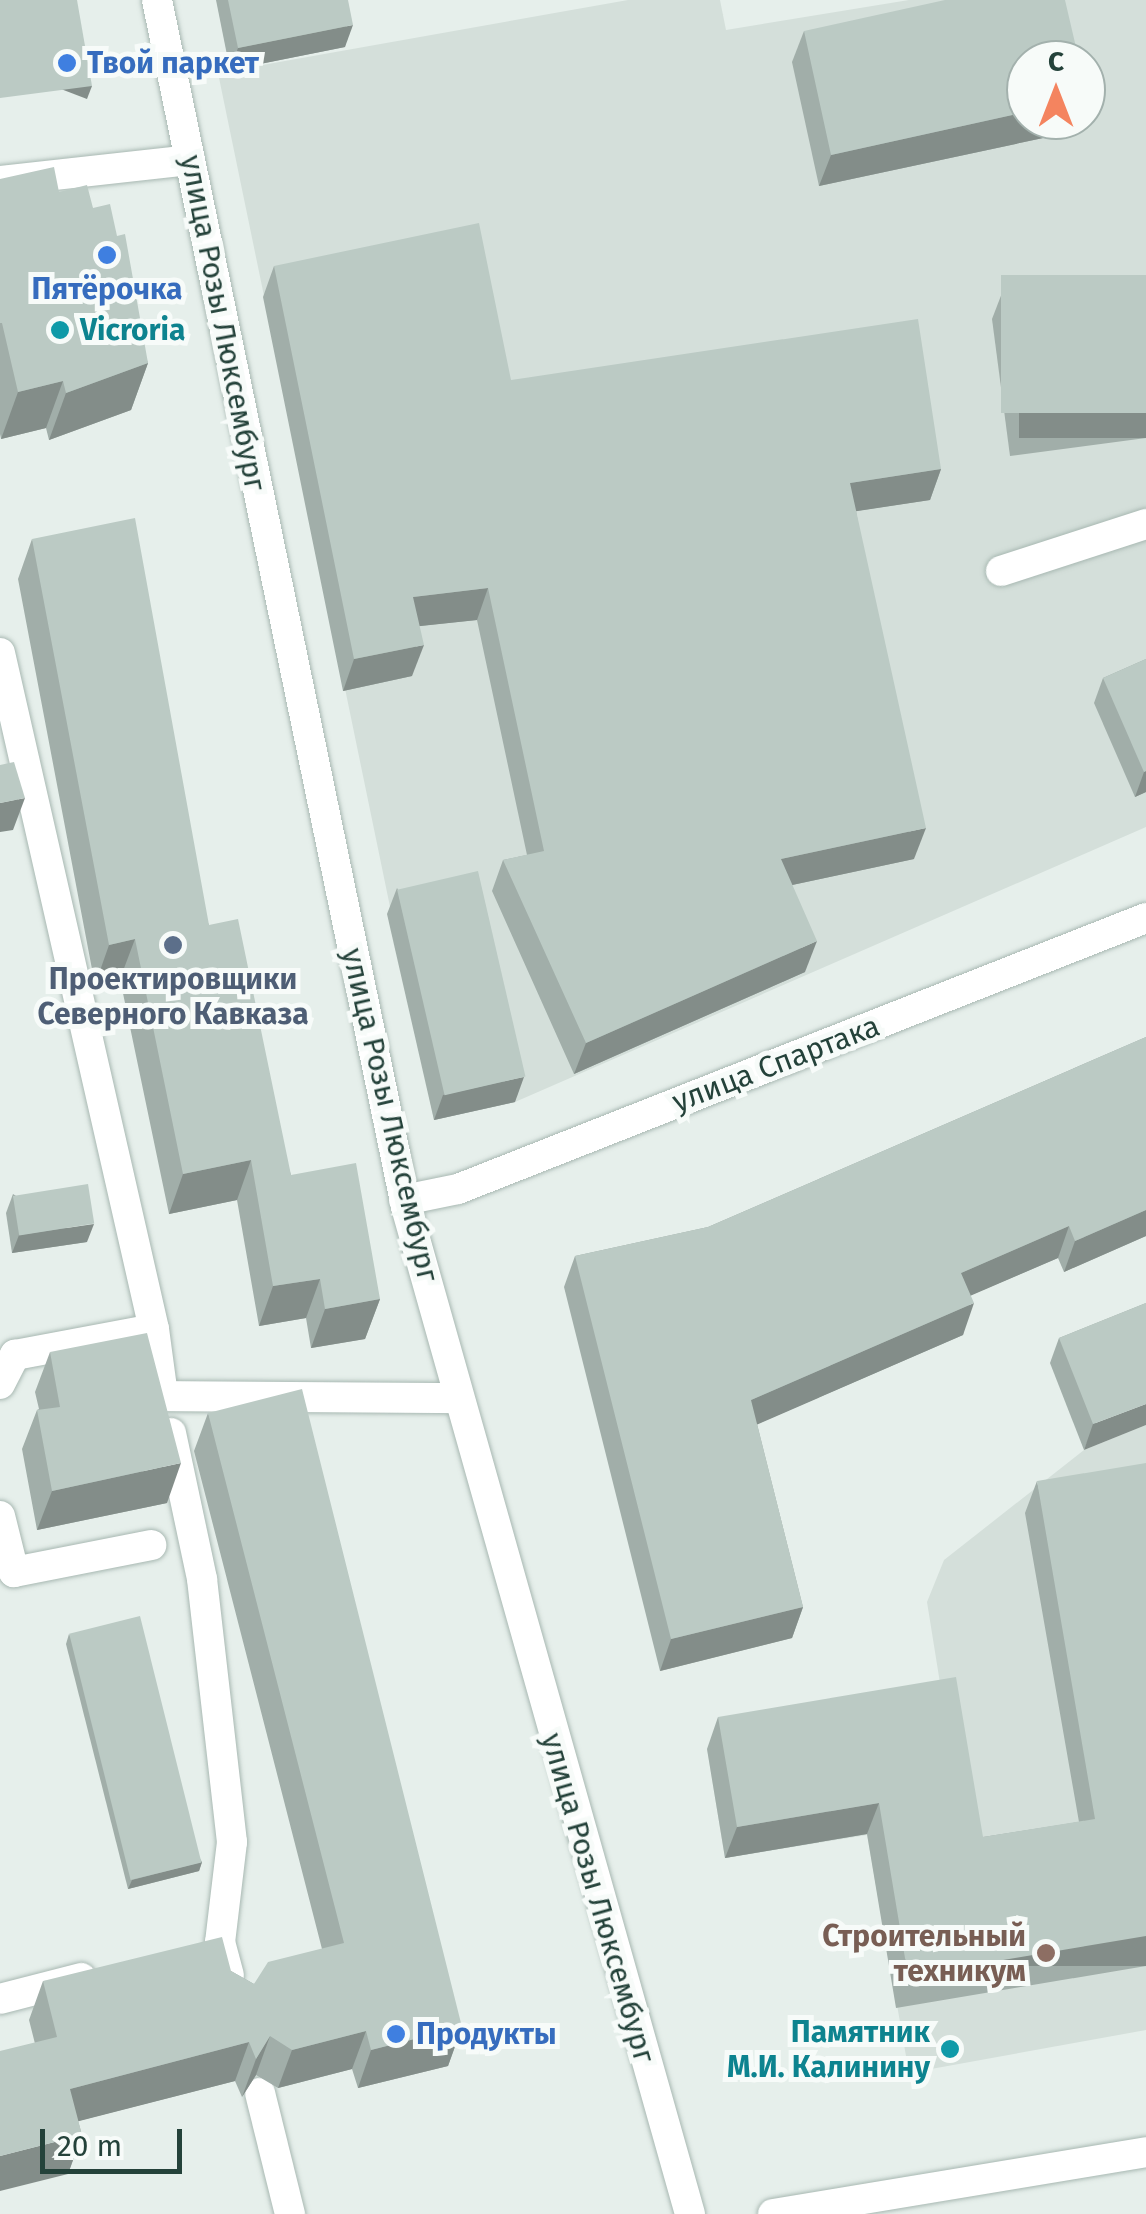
<!DOCTYPE html>
<html>
<head>
<meta charset="utf-8">
<style>
	body { margin:0 }
	#map { position:relative; width:1146px; height:2214px; overflow:hidden; background:#e6efeb; font-family:"Fira Sans",sans-serif }
	div>[style] { position:absolute }
	.built>* { inset:0; background:#d4dfda }
	.roads { filter:drop-shadow(0 0 2px #a8b8b2) drop-shadow(0 0 2px #a8b8b2) }
	.minor>* { height:30px; margin:-15px; padding:0 15px; transform-origin:15px; border-radius:15px; background:#fff }
	.wall>* { inset:0; background:#a1aea9 }
	.shaded-wall>* { inset:0; background:#838d89; transform-origin:0 0 }
	.building>* { inset:0; background:#bbcac4; transform-origin:0 0 }
	.dots>* { width:28px; height:28px; translate:-50% -50%; box-sizing:border-box; border:5px solid #f7fbf9; border-radius:50% }
	span { translate:-50% -50%; white-space:nowrap; text-align:center; line-height:1.15; -webkit-text-stroke:10px #f7fbf9; paint-order:stroke }
	.shop-label { font-size:30px; color:#366cbe; font-weight:700 }
	.left { translate:0 -50%; text-align:left }
	.street-label { font-size:30px; color:#24423a }
	.culture-label { font-size:30px; color:#0d838f; font-weight:700 }
	.right { translate:-100% -50%; text-align:right }
	.service-label { font-size:30px; color:#4e5e75; font-weight:700 }
	.education-label { font-size:30px; color:#785e54; font-weight:700 }
	.north { position:absolute; left:1006px; top:40px; width:100px; height:100px; box-sizing:border-box; background:#f7fbf9; border:2px solid #a3b1ad; border-radius:50%; rotate:0deg; font-size:28px; font-weight:700; line-height:40px; text-align:center; color:#24423a }
	.north::after { content:''; display:block; margin:auto; width:35px; height:45px; background:#f4845f; clip-path:polygon(50% 0,100% 100%,50% 72%,0 100%) }
	.scale { position:absolute; left:40px; top:2129px; width:142px; height:45px; box-sizing:border-box; border:5px solid #24423a; border-top:0; padding-left:12px; font-size:30px; line-height:35px; white-space:nowrap; color:#24423a; -webkit-text-stroke:8px #f7fbf9; paint-order:stroke }
</style>
</head>
<body>
<div id="map">
	<div class="built">
		<i style="clip-path:polygon(evenodd,628px 0,720px 0,726px 30px,909px 0,1146px 0,1146px 827px,515px 1102px,434px 1120px,218px 73px,628px 0,1026px 60px,1086px 60px,1086px 120px,1026px 120px,1026px 60px)"></i>
		<i style="clip-path:polygon(1146px 1425px,1146px 2030px,909px 2073px,867px 1835px,725px 1858px,707px 1749px,944px 1708px,927px 1602px,944px 1560px,1084px 1450px)"></i>
	</div>
	<div class="roads">
		<div class="minor">
			<i style="left:157px;top:0;width:1232px;rotate:78.34deg"></i>
			<i style="left:406px;top:1207px;width:1046px;rotate:74.25deg"></i>
			<i style="left:0;top:181px;width:191px;rotate:-6.3deg"></i>
			<i style="left:1001px;top:571px;width:152px;rotate:-18deg"></i>
			<i style="left:0;top:653px;width:693px;rotate:77.17deg"></i>
			<i style="left:404px;top:1200px;width:55px;rotate:-11.5deg"></i>
			<i style="left:458px;top:1189px;width:739px;rotate:-21.5deg"></i>
			<i style="left:0;top:1384px;width:33px;rotate:-63deg"></i>
			<i style="left:15px;top:1355px;width:141px;rotate:-10.6deg"></i>
			<i style="left:154px;top:1329px;width:68px;rotate:82.3deg"></i>
			<i style="left:163px;top:1396px;width:294px;rotate:0.4deg"></i>
			<i style="left:171px;top:1433px;width:149px;rotate:78deg"></i>
			<i style="left:202px;top:1579px;width:265px;rotate:83.5deg"></i>
			<i style="left:232px;top:1842px;width:101px;rotate:96.8deg"></i>
			<i style="left:220px;top:1942px;width:34px;rotate:75deg"></i>
			<i style="left:0;top:1516px;width:58px;rotate:76deg"></i>
			<i style="left:14px;top:1572px;width:140px;rotate:-11.1deg"></i>
			<i style="left:0;top:1999px;width:84px;rotate:-14.5deg"></i>
			<i style="left:260px;top:2093px;width:125px;rotate:76.1deg"></i>
			<i style="left:773px;top:2214px;width:378px;rotate:-9.4deg"></i>
		</div>
	</div>
	<div class="wall">
		<i style="clip-path:polygon(216px 0,348px 0,345px 47px,230px 70px)"></i>
		<i style="clip-path:polygon(804px 31px,1076px 131px,819px 186px,792px 62px)"></i>
		<i style="clip-path:polygon(0 179px,59px 192px,93px 208px,148px 363px,131px 410px,49px 440px,46px 428px,1px 439px,0 434px)"></i>
		<i style="clip-path:polygon(274px 266px,511px 380px,941px 469px,930px 500px,856px 511px,914px 859px,792px 885px,805px 972px,574px 1074px,492px 891px,503px 860px,527px 855px,477px 620px,419px 626px,412px 676px,343px 691px,263px 297px)"></i>
		<i style="clip-path:polygon(1146px 275px,1146px 438px,1010px 456px,992px 319px,1002px 293px)"></i>
		<i style="clip-path:polygon(32px 539px,209px 925px,291px 1175px,380px 1299px,365px 1339px,311px 1348px,306px 1318px,259px 1326px,237px 1200px,169px 1214px,120px 979px,95px 985px,18px 579px)"></i>
		<i style="clip-path:polygon(1146px 659px,1146px 792px,1135px 797px,1094px 703px,1103px 678px)"></i>
		<i style="clip-path:polygon(397px 888px,515px 1102px,434px 1120px,387px 914px)"></i>
		<i style="clip-path:polygon(1146px 1037px,1146px 1236px,1064px 1272px,1058px 1258px,971px 1295px,963px 1335px,757px 1424px,803px 1607px,792px 1638px,660px 1671px,564px 1287px,575px 1256px,708px 1227px)"></i>
		<i style="clip-path:polygon(13px 1194px,87px 1242px,12px 1253px,6px 1213px)"></i>
		<i style="clip-path:polygon(1146px 1303px,1084px 1450px,1050px 1363px,1059px 1338px)"></i>
		<i style="clip-path:polygon(50px 1352px,167px 1503px,37px 1530px,22px 1449px,37px 1410px,39px 1409px,35px 1392px)"></i>
		<i style="clip-path:polygon(208px 1413px,462px 2027px,448px 2066px,358px 2088px,352px 2069px,278px 2088px,256px 2075px,242px 2097px,235px 2081px,78px 2121px,82px 2135px,68px 2174px,29px 2020px,43px 1981px,231px 1971px,254px 1984px,322px 1949px,194px 1451px)"></i>
		<i style="clip-path:polygon(1037px 1481px,1146px 1966px,896px 2008px,867px 1834px,725px 1858px,707px 1749px,718px 1717px,983px 1837px,1079px 1822px,1025px 1513px)"></i>
		<i style="clip-path:polygon(69px 1634px,202px 1862px,199px 1871px,128px 1889px,66px 1644px)"></i>
	</div>
	<div class="shaded-wall">
		<i style="clip-path:polygon(353px 25px,345px 47px,230px 70px,238px 48px)"></i>
		<i style="left:92px;top:86px;width:14px;height:93px;rotate:111deg"></i>
		<i style="clip-path:polygon(1026px 112px,1026px 120px,1079px 120px,1076px 131px,819px 186px,831px 155px)"></i>
		<i style="clip-path:polygon(148px 363px,131px 410px,49px 440px,66px 393px)"></i>
		<i style="clip-path:polygon(63px 381px,46px 428px,1px 439px,18px 392px)"></i>
		<i style="left:1146px;top:413px;width:25px;height:127px;rotate:90deg"></i>
		<i style="clip-path:polygon(941px 469px,930px 500px,838px 514px,850px 483px)"></i>
		<i style="clip-path:polygon(488px 588px,477px 620px,402px 628px,413px 597px)"></i>
		<i style="clip-path:polygon(424px 645px,412px 676px,343px 691px,354px 659px)"></i>
		<i style="clip-path:polygon(1146px 771px,1146px 792px,1135px 797px,1144px 772px)"></i>
		<i style="clip-path:polygon(25px 798px,13px 830px,0 832px,0 803px)"></i>
		<i style="clip-path:polygon(926px 828px,914px 859px,769px 890px,781px 859px)"></i>
		<i style="clip-path:polygon(135px 939px,120px 979px,95px 985px,109px 945px)"></i>
		<i style="clip-path:polygon(817px 941px,805px 972px,574px 1074px,586px 1043px)"></i>
		<i style="clip-path:polygon(524px 1077px,515px 1102px,434px 1120px,443px 1095px)"></i>
		<i style="clip-path:polygon(251px 1160px,237px 1200px,169px 1214px,183px 1174px)"></i>
		<i style="clip-path:polygon(1146px 1210px,1146px 1236px,1064px 1272px,1075px 1241px)"></i>
		<i style="clip-path:polygon(94px 1224px,87px 1242px,12px 1253px,19px 1235px)"></i>
		<i style="clip-path:polygon(1069px 1226px,1058px 1258px,949px 1305px,961px 1273px)"></i>
		<i style="clip-path:polygon(320px 1279px,306px 1318px,259px 1326px,273px 1286px)"></i>
		<i style="clip-path:polygon(380px 1299px,365px 1339px,311px 1348px,325px 1309px)"></i>
		<i style="clip-path:polygon(974px 1303px,963px 1335px,740px 1432px,751px 1400px)"></i>
		<i style="clip-path:polygon(1146px 1404px,1146px 1425px,1084px 1450px,1093px 1424px)"></i>
		<i style="clip-path:polygon(181px 1463px,167px 1503px,37px 1530px,52px 1491px)"></i>
		<i style="clip-path:polygon(803px 1607px,792px 1638px,660px 1671px,671px 1639px)"></i>
		<i style="clip-path:polygon(879px 1803px,867px 1834px,725px 1858px,737px 1827px)"></i>
		<i style="clip-path:polygon(202px 1862px,199px 1871px,128px 1889px,132px 1880px)"></i>
		<i style="left:1146px;top:1936px;width:30px;height:241px;rotate:90deg"></i>
		<i style="clip-path:polygon(462px 2027px,448px 2066px,358px 2088px,371px 2050px)"></i>
		<i style="clip-path:polygon(366px 2031px,352px 2069px,278px 2088px,292px 2050px)"></i>
		<i style="clip-path:polygon(270px 2036px,256px 2075px,242px 2097px,256px 2059px)"></i>
		<i style="clip-path:polygon(249px 2042px,235px 2081px,56px 2127px,70px 2089px)"></i>
		<i style="clip-path:polygon(82px 2135px,68px 2174px,0 2191px,0 2156px)"></i>
	</div>
	<div class="building">
		<i style="clip-path:polygon(0 0,77px 0,92px 86px,0 98px)"></i>
		<i style="clip-path:polygon(228px 0,348px 0,353px 25px,238px 48px)"></i>
		<i style="clip-path:polygon(945px 0,1065px 0,1079px 60px,1026px 60px,1026px 112px,831px 155px,804px 31px)"></i>
		<i style="clip-path:polygon(54px 167px,59px 192px,87px 185px,93px 208px,110px 204px,117px 236px,125px 234px,148px 363px,66px 393px,63px 381px,18px 392px,2px 323px,0 323px,0 179px)"></i>
		<i style="clip-path:polygon(479px 223px,511px 380px,918px 319px,941px 469px,850px 483px,926px 828px,781px 859px,817px 941px,586px 1043px,503px 860px,544px 851px,488px 588px,413px 597px,424px 645px,354px 659px,274px 266px)"></i>
		<i style="left:1146px;top:275px;width:138px;height:145px;rotate:90deg"></i>
		<i style="clip-path:polygon(135px 518px,209px 925px,238px 919px,291px 1175px,356px 1163px,380px 1299px,325px 1309px,320px 1279px,273px 1286px,251px 1160px,183px 1174px,135px 939px,109px 945px,32px 539px)"></i>
		<i style="clip-path:polygon(1146px 659px,1146px 771px,1144px 772px,1103px 678px)"></i>
		<i style="clip-path:polygon(14px 762px,25px 798px,0 803px,0 765px)"></i>
		<i style="left:478px;top:871px;width:211px;height:83px;rotate:77deg"></i>
		<i style="clip-path:polygon(1146px 1037px,1146px 1210px,1075px 1241px,1069px 1226px,961px 1273px,974px 1303px,751px 1400px,803px 1607px,671px 1639px,575px 1256px,708px 1227px)"></i>
		<i style="left:88px;top:1184px;width:40px;height:76px;rotate:81deg"></i>
		<i style="clip-path:polygon(1146px 1303px,1146px 1404px,1093px 1424px,1059px 1338px)"></i>
		<i style="clip-path:polygon(147px 1333px,181px 1463px,52px 1491px,37px 1410px,60px 1407px,50px 1352px)"></i>
		<i style="clip-path:polygon(302px 1389px,462px 2027px,371px 2050px,366px 2031px,292px 2050px,270px 2036px,256px 2059px,249px 2042px,70px 2089px,82px 2135px,0 2156px,0 2051px,57px 2037px,43px 1981px,222px 1937px,231px 1971px,254px 1984px,268px 1962px,344px 1943px,208px 1413px)"></i>
		<i style="clip-path:polygon(1146px 1463px,1146px 1936px,908px 1976px,879px 1803px,737px 1827px,718px 1717px,956px 1677px,983px 1837px,1095px 1819px,1037px 1481px)"></i>
		<i style="left:140px;top:1616px;width:254px;height:73px;rotate:76deg"></i>
	</div>
	<div class="dots">
		<i style="left:67px;top:63px;background:#3f7fe0"></i>
		<i style="left:107px;top:255px;background:#3f7fe0"></i>
		<i style="left:60px;top:330px;background:#0f9aa8"></i>
		<i style="left:173px;top:945px;background:#5c6f8a"></i>
		<i style="left:1046px;top:1953px;background:#8d6e63"></i>
		<i style="left:396px;top:2034px;background:#3f7fe0"></i>
		<i style="left:950px;top:2049px;background:#0f9aa8"></i>
	</div>
	<div class="shop-label">
		<span class="left" style="left:87px;top:63px">Твой паркет</span>
		<span style="left:107px;top:289px">Пятёрочка</span>
		<span class="left" style="left:416px;top:2034px">Продукты</span>
	</div>
	<div class="street-label">
		<span style="left:223px;top:323px;rotate:79deg">улица Розы Люксембург</span>
		<span style="left:776px;top:1064px;rotate:-21deg">улица Спартака</span>
		<span style="left:390px;top:1115px;rotate:77deg">улица Розы Люксембург</span>
		<span style="left:598px;top:1898px;rotate:74deg">улица Розы Люксембург</span>
	</div>
	<div class="culture-label">
		<span class="left" style="left:80px;top:330px">Vicroria</span>
		<span class="right" style="left:930px;top:2049px">Памятник<br>М.И. Калинину</span>
	</div>
	<div class="service-label">
		<span style="left:173px;top:996px">Проектировщики<br>Северного Кавказа</span>
	</div>
	<div class="education-label">
		<span class="right" style="left:1026px;top:1953px">Строительный<br>техникум</span>
	</div>
	<div class="north">С</div>
	<div class="scale">20 m</div>
</div>
</body>
</html>
